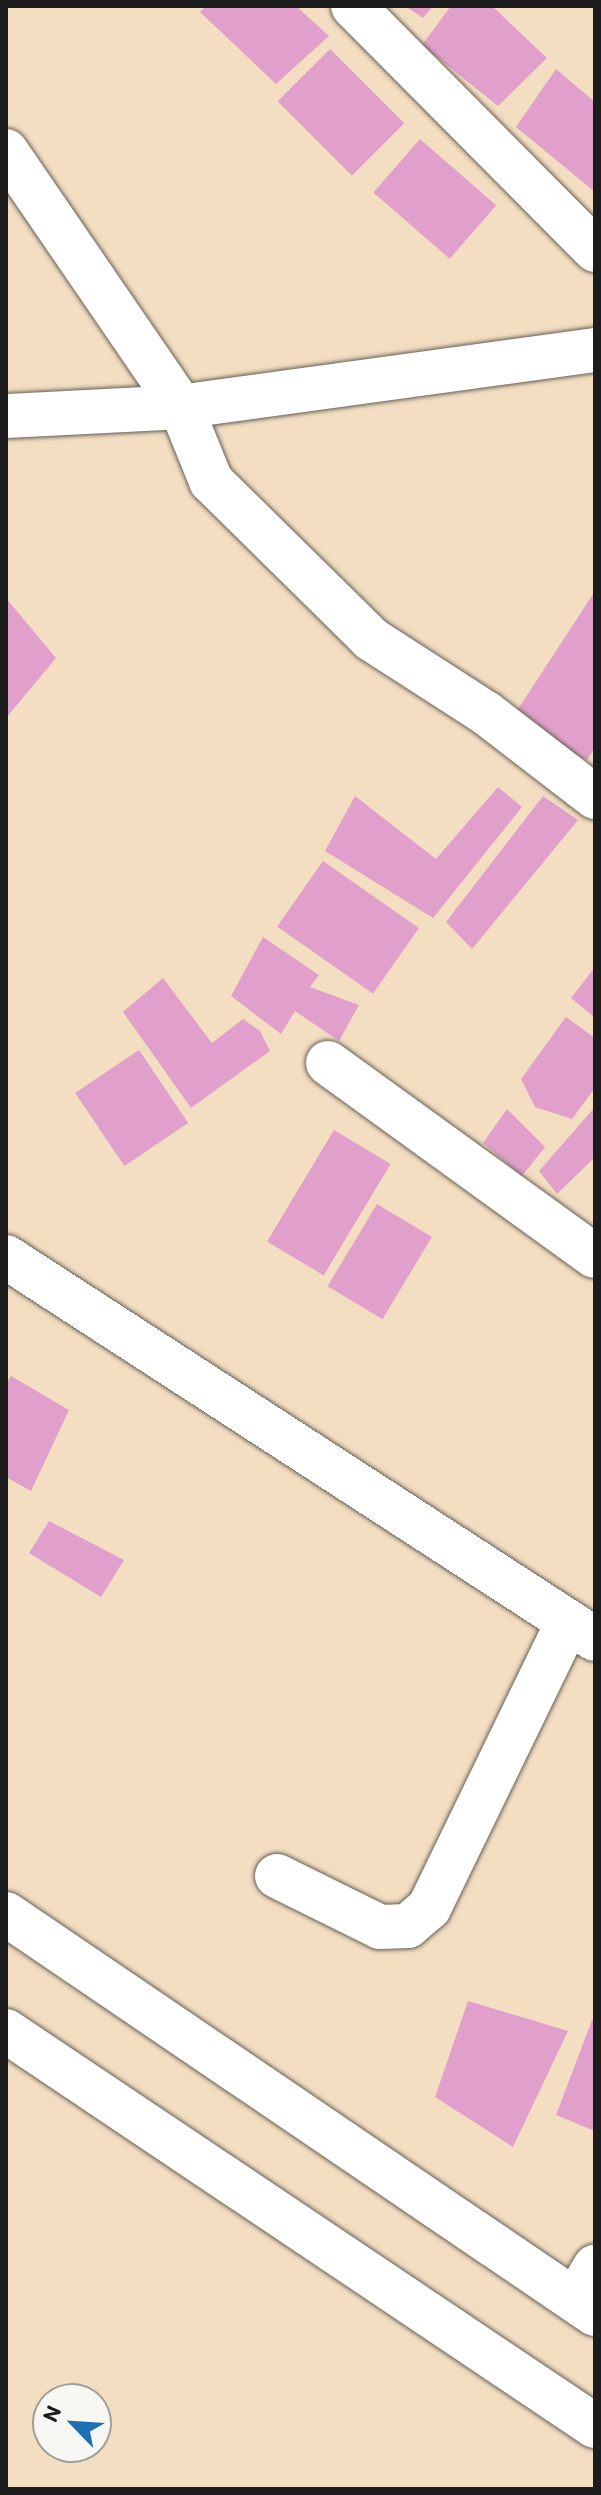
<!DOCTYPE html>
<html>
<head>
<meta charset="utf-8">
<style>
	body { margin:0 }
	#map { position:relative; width:601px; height:2495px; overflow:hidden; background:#f3dec2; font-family:Itim,sans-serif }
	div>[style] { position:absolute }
	.building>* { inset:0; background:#e1a0cb; transform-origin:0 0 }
	.roads { filter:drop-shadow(0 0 2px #676056) drop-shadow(0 0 2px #676056) }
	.minor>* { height:44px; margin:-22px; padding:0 22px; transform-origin:22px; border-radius:22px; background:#fff }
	span { translate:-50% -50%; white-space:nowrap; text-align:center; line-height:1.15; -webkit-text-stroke:8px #f6f6f2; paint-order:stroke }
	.frame { position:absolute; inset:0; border:8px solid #1c1c1c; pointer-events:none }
	.north { position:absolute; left:32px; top:2383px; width:80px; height:80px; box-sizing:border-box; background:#f6f6f2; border:2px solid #9f9f9c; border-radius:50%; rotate:295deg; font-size:22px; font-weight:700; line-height:32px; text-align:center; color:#1c1c1c }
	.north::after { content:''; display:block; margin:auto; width:28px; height:36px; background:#1f6fb2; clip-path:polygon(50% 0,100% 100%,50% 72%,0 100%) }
</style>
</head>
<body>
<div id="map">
	<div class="building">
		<i style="clip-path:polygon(206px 6px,296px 6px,329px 36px,276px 84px,200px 12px)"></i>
		<i style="clip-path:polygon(405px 6px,433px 6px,423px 18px)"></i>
		<i style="clip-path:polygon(451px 6px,492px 6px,547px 58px,498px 106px,422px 45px)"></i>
		<i style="left:330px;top:49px;width:105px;height:74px;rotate:45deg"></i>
		<i style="clip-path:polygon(556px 69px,595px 102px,595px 192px,516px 127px)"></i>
		<i style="left:420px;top:139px;width:101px;height:71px;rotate:41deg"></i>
		<i style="clip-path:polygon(595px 591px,595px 747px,587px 760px,511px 720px)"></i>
		<i style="clip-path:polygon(6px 598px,56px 658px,6px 718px)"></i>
		<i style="clip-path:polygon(498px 787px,522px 807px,433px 918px,325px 851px,355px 796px,436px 859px)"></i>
		<i style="clip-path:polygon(543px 796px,578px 820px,472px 949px,446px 922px)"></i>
		<i style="left:323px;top:861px;width:117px;height:80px;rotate:35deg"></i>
		<i style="clip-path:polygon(263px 937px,319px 975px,310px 987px,359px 1005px,339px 1041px,295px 1011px,281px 1034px,231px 996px)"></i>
		<i style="clip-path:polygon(595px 967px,595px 1018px,571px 998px)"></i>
		<i style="clip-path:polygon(163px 978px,212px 1043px,243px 1019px,260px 1031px,270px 1051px,191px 1108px,123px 1012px)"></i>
		<i style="clip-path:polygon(566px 1017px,595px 1038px,595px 1088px,572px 1119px,535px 1107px,521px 1079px)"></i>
		<i style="left:139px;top:1050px;width:88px;height:77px;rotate:56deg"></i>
		<i style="clip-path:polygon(595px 1107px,595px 1157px,557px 1194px,539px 1171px)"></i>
		<i style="clip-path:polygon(507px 1109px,545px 1147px,522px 1176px,483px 1143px)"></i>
		<i style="left:334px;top:1130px;width:66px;height:130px;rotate:31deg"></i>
		<i style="left:377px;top:1204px;width:64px;height:96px;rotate:31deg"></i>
		<i style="clip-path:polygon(11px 1376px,69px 1410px,31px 1491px,6px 1477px,6px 1384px)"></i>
		<i style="clip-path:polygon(49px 1521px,124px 1560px,101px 1597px,29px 1553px)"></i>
		<i style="clip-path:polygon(468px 2001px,568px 2031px,513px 2147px,435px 2097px)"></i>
		<i style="clip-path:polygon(592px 2020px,595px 2021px,595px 2131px,556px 2115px)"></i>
	</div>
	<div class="roads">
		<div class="minor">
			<i style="left:353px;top:6px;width:344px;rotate:45.2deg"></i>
			<i style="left:6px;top:151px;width:310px;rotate:55.6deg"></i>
			<i style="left:595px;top:350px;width:418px;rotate:172.2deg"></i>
			<i style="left:181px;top:407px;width:80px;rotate:67.9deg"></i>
			<i style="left:211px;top:481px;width:225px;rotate:44.6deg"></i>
			<i style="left:371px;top:639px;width:137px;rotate:32.8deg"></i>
			<i style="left:486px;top:713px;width:138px;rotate:37.6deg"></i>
			<i style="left:6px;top:416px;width:175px;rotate:-2.9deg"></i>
			<i style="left:328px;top:1063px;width:329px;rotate:35.9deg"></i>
			<i style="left:6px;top:1257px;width:702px;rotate:32.97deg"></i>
			<i style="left:277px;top:1876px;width:115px;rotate:26.3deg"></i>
			<i style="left:380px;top:1927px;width:28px;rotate:-2deg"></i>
			<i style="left:408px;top:1926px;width:28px;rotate:-41deg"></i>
			<i style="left:429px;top:1908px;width:318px;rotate:-64.1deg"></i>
			<i style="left:6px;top:1914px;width:712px;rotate:34.18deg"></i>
			<i style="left:6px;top:2031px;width:709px;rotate:33.85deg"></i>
			<i style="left:575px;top:2300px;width:39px;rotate:-59deg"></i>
		</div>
	</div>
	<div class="frame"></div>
	<div class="north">N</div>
</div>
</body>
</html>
